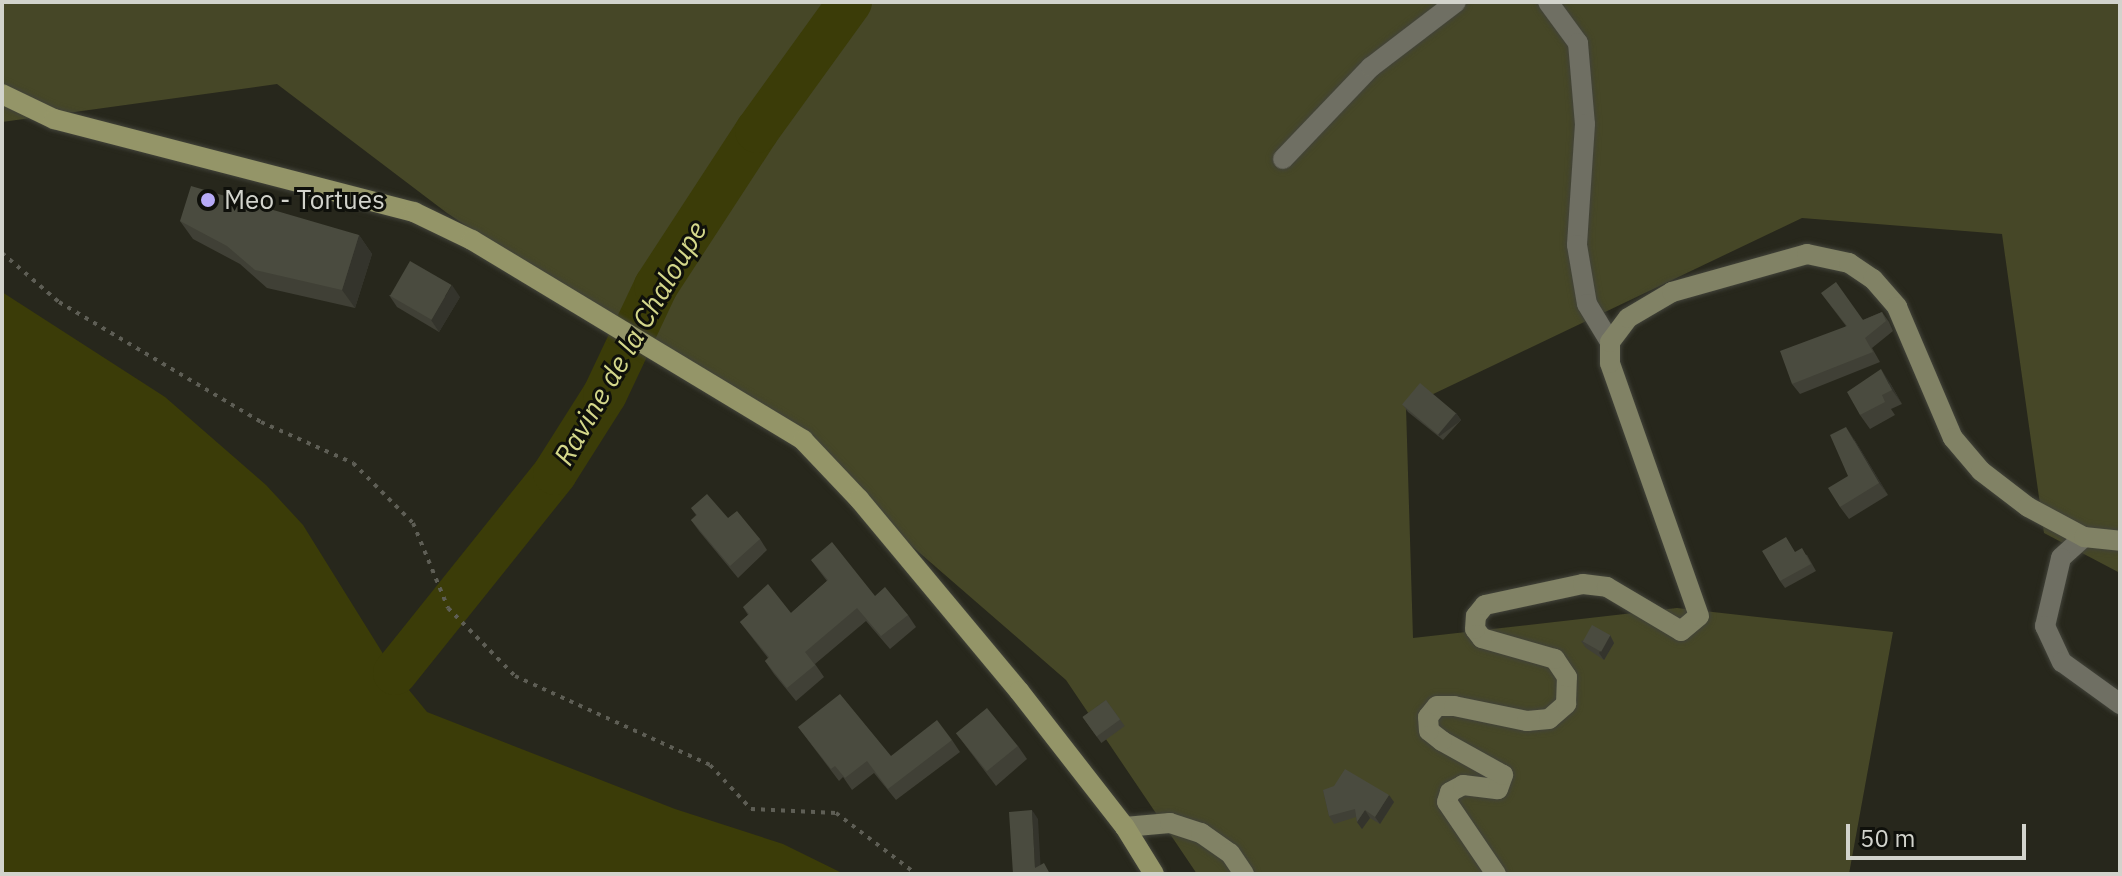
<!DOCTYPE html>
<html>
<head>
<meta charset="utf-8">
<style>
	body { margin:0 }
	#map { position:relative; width:2122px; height:876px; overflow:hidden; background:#27271c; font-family:"IBM Plex Sans",sans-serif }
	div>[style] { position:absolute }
	.green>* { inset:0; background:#464727 }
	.water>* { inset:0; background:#3b3c08 }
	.river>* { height:44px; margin:-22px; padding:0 22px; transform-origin:22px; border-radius:22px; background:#3b3c08 }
	.path>* { height:4px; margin-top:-2px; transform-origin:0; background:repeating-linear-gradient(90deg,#5e5e55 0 4px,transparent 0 10px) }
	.roads { filter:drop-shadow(0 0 2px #42433a) drop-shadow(0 0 2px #42433a) }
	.street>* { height:20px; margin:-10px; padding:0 10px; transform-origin:10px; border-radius:10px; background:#6f6f63 }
	.secondary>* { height:20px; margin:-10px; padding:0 10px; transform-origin:10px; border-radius:10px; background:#818265 }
	.primary>* { height:20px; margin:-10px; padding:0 10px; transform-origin:10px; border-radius:10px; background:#949568 }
	.wall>* { inset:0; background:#404036; transform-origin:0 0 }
	.shaded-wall>* { inset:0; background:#34342c; transform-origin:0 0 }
	.building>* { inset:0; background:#4a4b3f; transform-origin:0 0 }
	.dots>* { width:22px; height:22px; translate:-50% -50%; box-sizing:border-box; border:4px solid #0f100b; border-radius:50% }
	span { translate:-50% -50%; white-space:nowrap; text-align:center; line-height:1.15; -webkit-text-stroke:6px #0f100b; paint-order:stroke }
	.poi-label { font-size:26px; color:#d2d3cc }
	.left { translate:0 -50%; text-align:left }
	.water-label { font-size:28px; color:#d4d78a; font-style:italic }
	.frame { position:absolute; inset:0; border:4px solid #d2d3cc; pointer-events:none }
	.scale { position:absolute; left:1846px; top:824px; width:180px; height:36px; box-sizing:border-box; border:4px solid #d2d3cc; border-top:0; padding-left:10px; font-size:24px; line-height:28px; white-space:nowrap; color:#d2d3cc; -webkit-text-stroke:6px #0f100b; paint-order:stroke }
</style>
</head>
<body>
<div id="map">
	<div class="green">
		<i style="clip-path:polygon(2px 2px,2120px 2px,2120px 573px,2044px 533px,2002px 234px,1802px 218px,1406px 407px,1413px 638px,1677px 608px,1893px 632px,1849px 874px,1197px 874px,1066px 680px,793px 443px,447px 213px,277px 84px,2px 122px)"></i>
	</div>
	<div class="water">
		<i style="clip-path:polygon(2px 292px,165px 397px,266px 485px,303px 525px,395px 673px,427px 712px,675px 809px,783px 844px,844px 874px,2px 874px)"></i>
	</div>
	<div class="river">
		<i style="left:395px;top:673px;width:256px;rotate:-51.3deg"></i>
		<i style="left:555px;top:473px;width:93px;rotate:-57.7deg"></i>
		<i style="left:605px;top:394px;width:119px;rotate:-64.7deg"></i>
		<i style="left:656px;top:286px;width:185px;rotate:-56.9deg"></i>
		<i style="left:757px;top:131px;width:159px;rotate:-54.2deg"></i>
	</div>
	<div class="path">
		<i style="left:2px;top:253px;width:75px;rotate:40.7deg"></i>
		<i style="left:59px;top:302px;width:235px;rotate:30.7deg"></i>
		<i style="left:261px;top:422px;width:101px;rotate:24deg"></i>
		<i style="left:353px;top:463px;width:85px;rotate:45deg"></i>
		<i style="left:413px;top:523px;width:92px;rotate:67.6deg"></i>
		<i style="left:448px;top:608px;width:95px;rotate:45.4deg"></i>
		<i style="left:515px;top:676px;width:214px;rotate:24.5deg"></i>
		<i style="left:710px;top:765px;width:60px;rotate:47deg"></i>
		<i style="left:751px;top:809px;width:85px;rotate:2.7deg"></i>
		<i style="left:836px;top:813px;width:101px;rotate:37.3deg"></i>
	</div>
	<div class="roads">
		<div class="street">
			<i style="left:1548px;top:2px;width:51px;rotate:53.8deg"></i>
			<i style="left:1578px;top:43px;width:81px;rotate:85.1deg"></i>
			<i style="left:1585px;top:124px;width:121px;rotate:93.8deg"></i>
			<i style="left:1577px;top:245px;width:60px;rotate:80.4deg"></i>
			<i style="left:1587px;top:304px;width:44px;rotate:58.8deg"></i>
			<i style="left:1283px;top:159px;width:127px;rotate:-46.3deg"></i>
			<i style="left:1371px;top:67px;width:107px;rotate:-37.4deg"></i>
			<i style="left:2084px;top:537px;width:31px;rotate:138deg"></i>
			<i style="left:2061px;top:558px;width:70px;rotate:103.2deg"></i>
			<i style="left:2045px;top:626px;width:40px;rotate:65deg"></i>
			<i style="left:2062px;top:662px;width:72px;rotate:35.9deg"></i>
		</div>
		<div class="secondary">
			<i style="left:1125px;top:827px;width:45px;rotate:-5.1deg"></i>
			<i style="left:1170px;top:823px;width:33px;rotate:18deg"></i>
			<i style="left:1201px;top:833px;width:35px;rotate:35deg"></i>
			<i style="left:1230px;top:853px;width:25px;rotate:56deg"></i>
			<i style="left:1496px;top:874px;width:87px;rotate:-124.2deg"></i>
			<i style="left:1447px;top:802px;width:10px;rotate:-73deg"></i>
			<i style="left:1450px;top:792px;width:15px;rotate:-28deg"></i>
			<i style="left:1463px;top:785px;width:35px;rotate:7deg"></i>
			<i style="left:1498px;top:789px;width:15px;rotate:-70deg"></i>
			<i style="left:1503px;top:775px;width:70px;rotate:-150.9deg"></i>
			<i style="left:1442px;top:741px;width:16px;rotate:-142deg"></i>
			<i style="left:1429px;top:731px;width:14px;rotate:-94deg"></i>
			<i style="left:1428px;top:717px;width:14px;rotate:-51deg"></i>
			<i style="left:1437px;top:706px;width:17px"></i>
			<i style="left:1454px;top:706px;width:75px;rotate:11.6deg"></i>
			<i style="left:1527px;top:721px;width:22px;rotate:-5deg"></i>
			<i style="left:1549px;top:719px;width:23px;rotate:-41deg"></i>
			<i style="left:1566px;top:704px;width:27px;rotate:-88deg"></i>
			<i style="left:1567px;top:677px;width:22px;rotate:-124deg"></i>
			<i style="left:1555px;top:659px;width:76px;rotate:-164deg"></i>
			<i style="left:1482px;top:638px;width:11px;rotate:-128deg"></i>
			<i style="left:1475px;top:629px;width:13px;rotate:-86deg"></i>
			<i style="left:1476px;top:616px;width:14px;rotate:-51deg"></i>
			<i style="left:1485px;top:605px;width:100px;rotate:-12.1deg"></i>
			<i style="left:1583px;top:584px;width:24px;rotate:7deg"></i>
			<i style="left:1607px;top:587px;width:86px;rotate:30.7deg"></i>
			<i style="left:1681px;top:631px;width:23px;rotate:-40deg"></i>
			<i style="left:1699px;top:616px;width:268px;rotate:-109.4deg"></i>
			<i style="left:1610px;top:363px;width:21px;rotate:-90deg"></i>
			<i style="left:1610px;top:342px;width:30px;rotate:-53deg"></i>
			<i style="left:1628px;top:318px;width:51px;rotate:-30.6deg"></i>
			<i style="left:1672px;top:292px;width:140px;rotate:-15.7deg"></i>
			<i style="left:1807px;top:254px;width:43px;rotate:12.1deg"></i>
			<i style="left:1849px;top:263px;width:29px;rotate:34deg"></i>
			<i style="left:1873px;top:279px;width:37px;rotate:49deg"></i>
			<i style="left:1897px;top:307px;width:142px;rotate:66.9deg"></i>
			<i style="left:1953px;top:438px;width:43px;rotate:49.7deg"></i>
			<i style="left:1981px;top:471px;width:59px;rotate:37.5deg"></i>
			<i style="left:2028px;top:507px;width:64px;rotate:28.2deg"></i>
			<i style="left:2084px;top:537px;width:36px;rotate:6deg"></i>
		</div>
		<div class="primary">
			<i style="left:2px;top:94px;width:58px;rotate:25.7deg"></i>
			<i style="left:54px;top:119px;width:372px;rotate:14.5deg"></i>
			<i style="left:414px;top:212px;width:64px;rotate:25.8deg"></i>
			<i style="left:472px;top:240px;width:387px;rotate:31.1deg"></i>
			<i style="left:803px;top:440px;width:81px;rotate:46.5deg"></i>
			<i style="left:859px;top:499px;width:250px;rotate:50.2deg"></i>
			<i style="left:1019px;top:691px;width:172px;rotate:52.1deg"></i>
			<i style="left:1125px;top:827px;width:55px;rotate:58.3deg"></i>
		</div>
	</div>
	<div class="wall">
		<i style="clip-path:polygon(180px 221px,359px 235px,372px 254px,355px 308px,267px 288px,240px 264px,193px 239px)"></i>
		<i style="clip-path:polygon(1821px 293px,1863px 320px,1882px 312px,1889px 322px,1893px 331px,1872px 348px,1880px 362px,1800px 394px,1792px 384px,1846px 326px)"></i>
		<i style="clip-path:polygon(389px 295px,460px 297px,439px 332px,397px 307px)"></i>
		<i style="clip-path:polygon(1890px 383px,1902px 404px,1891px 409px,1895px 415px,1870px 429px,1860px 415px)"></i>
		<i style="clip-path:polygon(1403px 405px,1456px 413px,1461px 420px,1443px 440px,1408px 412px)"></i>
		<i style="clip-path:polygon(1854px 439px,1888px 495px,1849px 519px,1840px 507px,1848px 476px)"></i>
		<i style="clip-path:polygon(691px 508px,728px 518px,760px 539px,767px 550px,738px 578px,699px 531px,691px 520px,696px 515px)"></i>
		<i style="clip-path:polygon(1795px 552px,1807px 555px,1816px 571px,1785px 588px,1780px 581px)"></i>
		<i style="clip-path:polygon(811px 560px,908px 615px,916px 627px,890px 649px,866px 621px,815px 664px,824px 677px,796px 701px,774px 674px,765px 661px,768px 658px,740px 622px,748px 615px,743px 607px,791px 613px,827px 581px)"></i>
		<i style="clip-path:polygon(1610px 635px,1614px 643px,1604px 660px,1586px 648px,1581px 641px)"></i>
		<i style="left:1106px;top:700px;width:32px;height:29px;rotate:54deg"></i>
		<i style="clip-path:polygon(798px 727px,891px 756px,952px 740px,960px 752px,896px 800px,874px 773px,852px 790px,843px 777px,839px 781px)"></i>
		<i style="clip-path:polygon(956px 733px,1018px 746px,1027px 759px,996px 786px)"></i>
		<i style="clip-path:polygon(1323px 790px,1394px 802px,1380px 824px,1370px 818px,1362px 829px,1357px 822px,1356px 817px,1334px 824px,1329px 816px)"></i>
	</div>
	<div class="shaded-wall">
		<i style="clip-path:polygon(359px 235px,372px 254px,355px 308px,342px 290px)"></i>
		<i style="clip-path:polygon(452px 285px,460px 297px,439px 332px,431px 320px)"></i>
		<i style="clip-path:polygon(1881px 369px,1890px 383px,1902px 404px,1892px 390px)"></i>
		<i style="left:1456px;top:413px;width:9px;height:27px;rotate:54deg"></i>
		<i style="clip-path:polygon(1846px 427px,1854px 439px,1888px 495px,1879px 483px)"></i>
		<i style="clip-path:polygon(1610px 635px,1614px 643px,1604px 660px,1599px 653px)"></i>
		<i style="clip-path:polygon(1389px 795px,1394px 802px,1380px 824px,1375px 817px)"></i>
		<i style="clip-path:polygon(1032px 810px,1038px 819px,1041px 874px,1035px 868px)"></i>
		<i style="clip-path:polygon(1365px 810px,1370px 818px,1362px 829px,1357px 822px)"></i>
	</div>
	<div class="building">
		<i style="clip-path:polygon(191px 186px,359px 235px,342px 290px,255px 270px,227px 246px,180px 221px)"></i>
		<i style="left:410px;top:261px;width:48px;height:40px;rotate:30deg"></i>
		<i style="clip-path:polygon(1836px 282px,1863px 320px,1882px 312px,1886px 321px,1865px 338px,1873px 352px,1792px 384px,1780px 351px,1847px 326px,1821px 293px)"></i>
		<i style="clip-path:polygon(1881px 369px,1892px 390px,1882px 395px,1885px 402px,1860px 415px,1847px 392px)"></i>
		<i style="left:1420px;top:383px;width:47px;height:28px;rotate:40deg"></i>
		<i style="clip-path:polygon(1846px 427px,1879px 483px,1840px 507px,1828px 488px,1848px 476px,1830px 435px)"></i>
		<i style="clip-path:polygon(707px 494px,728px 518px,737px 511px,760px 539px,730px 566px,691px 520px,697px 515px,691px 508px)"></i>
		<i style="clip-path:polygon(1786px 537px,1795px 552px,1802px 548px,1811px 564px,1780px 581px,1762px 551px)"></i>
		<i style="clip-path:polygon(832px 542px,875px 596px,885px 587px,908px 615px,881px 636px,857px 608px,805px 652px,815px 665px,787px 688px,765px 661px,769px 657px,740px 622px,749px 614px,743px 607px,768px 584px,791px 613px,828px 580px,811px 560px)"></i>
		<i style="left:1592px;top:625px;width:21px;height:19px;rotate:29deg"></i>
		<i style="clip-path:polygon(840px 694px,891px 756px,937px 720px,952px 740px,888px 789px,867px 761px,845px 778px,835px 766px,831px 769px,798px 727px)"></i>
		<i style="left:1106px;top:700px;width:24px;height:29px;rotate:54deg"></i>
		<i style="left:987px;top:708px;width:49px;height:40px;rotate:51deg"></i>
		<i style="clip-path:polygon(1345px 769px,1389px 795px,1375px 817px,1365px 810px,1357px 822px,1355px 809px,1329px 816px,1323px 790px,1334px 786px)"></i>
		<i style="clip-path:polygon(1032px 810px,1035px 868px,1044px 863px,1050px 874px,1013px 874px,1009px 812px)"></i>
	</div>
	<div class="dots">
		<i style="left:208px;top:200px;background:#b7abf8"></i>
	</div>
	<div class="poi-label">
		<span class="left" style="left:224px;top:200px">Meo - Tortues</span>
	</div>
	<div class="water-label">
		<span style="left:630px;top:343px;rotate:-60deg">Ravine de la Chaloupe</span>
	</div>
	<div class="frame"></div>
	<div class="scale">50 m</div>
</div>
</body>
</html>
